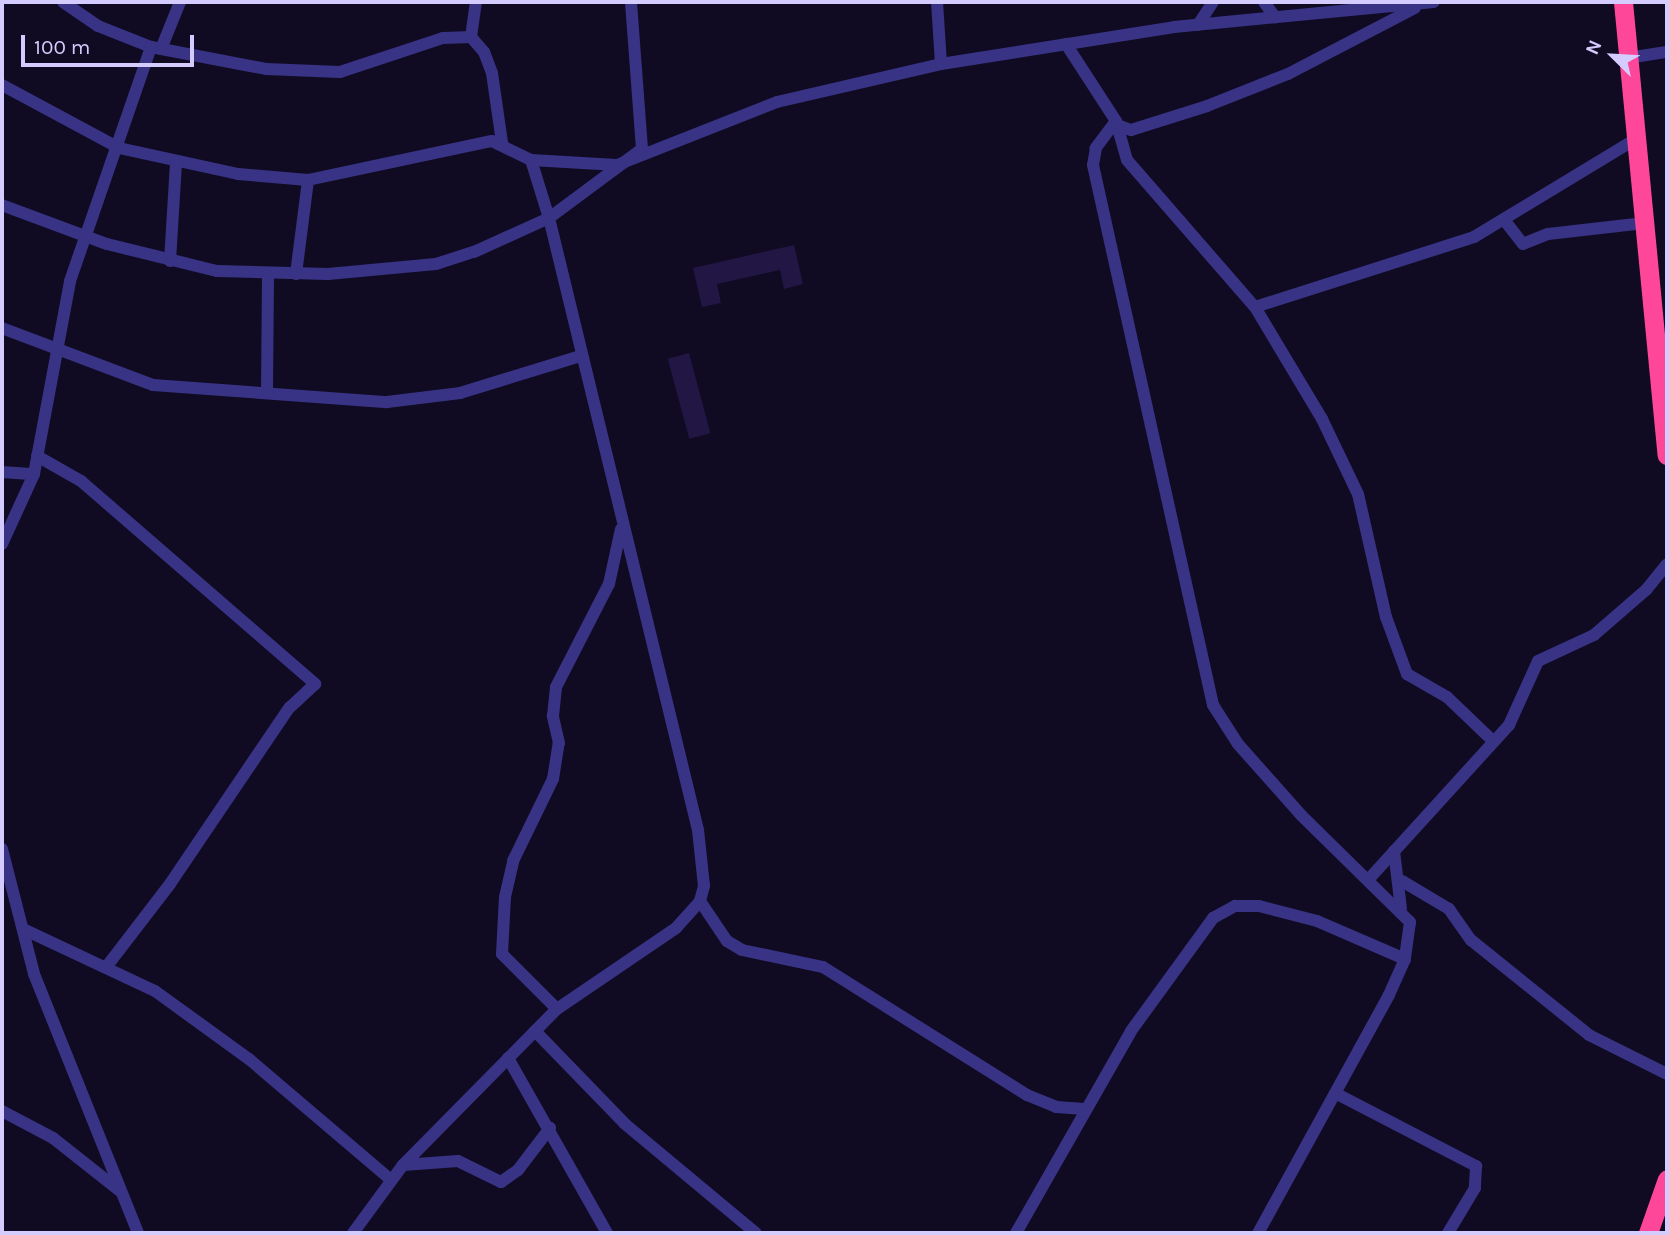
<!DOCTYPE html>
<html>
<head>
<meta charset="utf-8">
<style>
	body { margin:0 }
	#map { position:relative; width:1669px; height:1235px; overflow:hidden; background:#100b22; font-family:Karla,sans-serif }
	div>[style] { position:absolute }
	.building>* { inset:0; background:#211644; transform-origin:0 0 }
	.minor>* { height:12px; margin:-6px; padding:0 6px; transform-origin:6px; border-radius:6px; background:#383385 }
	.highway>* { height:19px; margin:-9.5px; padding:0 9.5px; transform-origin:9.5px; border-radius:9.5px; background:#ff479a }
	span { translate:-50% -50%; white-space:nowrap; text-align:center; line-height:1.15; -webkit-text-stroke:7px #100b22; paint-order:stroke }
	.frame { position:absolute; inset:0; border:4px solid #d4ccff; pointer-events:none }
	.north { position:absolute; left:1578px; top:21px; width:70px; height:70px; -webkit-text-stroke:5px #100b22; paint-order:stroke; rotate:294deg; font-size:19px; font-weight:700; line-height:28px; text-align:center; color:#d4ccff }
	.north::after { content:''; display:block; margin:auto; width:24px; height:32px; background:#d4ccff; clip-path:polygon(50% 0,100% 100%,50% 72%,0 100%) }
	.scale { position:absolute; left:21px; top:35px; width:173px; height:32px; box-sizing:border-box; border:4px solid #d4ccff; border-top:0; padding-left:9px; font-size:21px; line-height:24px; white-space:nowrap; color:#d4ccff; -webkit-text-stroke:5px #100b22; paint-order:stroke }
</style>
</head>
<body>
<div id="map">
	<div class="building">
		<i style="clip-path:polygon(794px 245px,803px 284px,784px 289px,780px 270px,717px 284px,721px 303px,702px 307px,693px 268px)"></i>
		<i style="left:689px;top:353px;width:83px;height:22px;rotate:75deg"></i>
	</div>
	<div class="minor">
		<i style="left:63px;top:2px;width:42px;rotate:34.4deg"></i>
		<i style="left:98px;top:26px;width:57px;rotate:21.6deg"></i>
		<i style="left:151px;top:47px;width:117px;rotate:10.8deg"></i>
		<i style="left:266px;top:69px;width:74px;rotate:2.3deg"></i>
		<i style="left:340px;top:72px;width:108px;rotate:-18.3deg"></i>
		<i style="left:443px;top:38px;width:28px;rotate:-2deg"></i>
		<i style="left:471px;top:37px;width:20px;rotate:49deg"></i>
		<i style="left:484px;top:52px;width:22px;rotate:69deg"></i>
		<i style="left:492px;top:73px;width:70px;rotate:81.8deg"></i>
		<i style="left:937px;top:2px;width:62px;rotate:86.3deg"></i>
		<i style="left:1264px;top:2px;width:19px;rotate:54deg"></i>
		<i style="left:1198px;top:25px;width:27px;rotate:-57deg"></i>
		<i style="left:471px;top:37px;width:35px;rotate:-82deg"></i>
		<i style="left:1066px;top:44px;width:92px;rotate:57deg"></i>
		<i style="left:1116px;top:121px;width:34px;rotate:127deg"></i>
		<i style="left:1096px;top:148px;width:17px;rotate:100deg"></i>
		<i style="left:1093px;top:165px;width:553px;rotate:77.47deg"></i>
		<i style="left:1213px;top:705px;width:46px;rotate:57.3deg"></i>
		<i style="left:1238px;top:744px;width:95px;rotate:48.4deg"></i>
		<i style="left:1301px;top:815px;width:153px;rotate:44.5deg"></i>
		<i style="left:1410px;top:922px;width:37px;rotate:98deg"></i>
		<i style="left:1405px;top:959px;width:39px;rotate:114deg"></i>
		<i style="left:1389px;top:995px;width:272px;rotate:118.8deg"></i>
		<i style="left:161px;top:49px;width:51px;rotate:-68deg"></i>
		<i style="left:1628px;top:58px;width:39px;rotate:-9deg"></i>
		<i style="left:2px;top:85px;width:133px;rotate:28.3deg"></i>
		<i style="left:119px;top:148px;width:122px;rotate:12.3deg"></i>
		<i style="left:238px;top:174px;width:70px;rotate:4.9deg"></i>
		<i style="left:308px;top:180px;width:188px;rotate:-12deg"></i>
		<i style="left:492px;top:141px;width:43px;rotate:26deg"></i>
		<i style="left:531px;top:160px;width:86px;rotate:3.3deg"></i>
		<i style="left:617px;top:165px;width:172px;rotate:-21.5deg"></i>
		<i style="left:777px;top:102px;width:168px;rotate:-13deg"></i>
		<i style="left:941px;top:64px;width:236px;rotate:-9deg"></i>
		<i style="left:1174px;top:27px;width:261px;rotate:-5.5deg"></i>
		<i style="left:1117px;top:125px;width:36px;rotate:74deg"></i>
		<i style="left:1127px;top:160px;width:195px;rotate:49deg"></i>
		<i style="left:1255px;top:307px;width:131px;rotate:59.1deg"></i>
		<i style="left:1322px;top:419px;width:83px;rotate:64.4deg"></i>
		<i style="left:1358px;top:494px;width:126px;rotate:77.2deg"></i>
		<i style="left:1386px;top:617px;width:61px;rotate:69.8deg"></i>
		<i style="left:1407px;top:674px;width:46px;rotate:29.9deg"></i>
		<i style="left:1447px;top:697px;width:64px;rotate:43.7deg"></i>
		<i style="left:1117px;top:125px;width:15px;rotate:20deg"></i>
		<i style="left:1131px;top:130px;width:80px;rotate:-17.5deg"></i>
		<i style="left:1207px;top:106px;width:87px;rotate:-21.6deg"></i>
		<i style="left:1288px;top:74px;width:143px;rotate:-27.5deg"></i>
		<i style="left:2px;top:205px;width:112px;rotate:20.4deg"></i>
		<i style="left:107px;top:244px;width:113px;rotate:13.8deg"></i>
		<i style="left:217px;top:271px;width:111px;rotate:1.5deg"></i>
		<i style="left:328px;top:274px;width:108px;rotate:-5.3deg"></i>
		<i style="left:436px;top:264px;width:40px;rotate:-18deg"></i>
		<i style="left:474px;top:252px;width:82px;rotate:-24.4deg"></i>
		<i style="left:549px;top:218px;width:116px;rotate:-36.6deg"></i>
		<i style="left:642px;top:149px;width:147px;rotate:-94.3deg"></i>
		<i style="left:1505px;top:221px;width:29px;rotate:52deg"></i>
		<i style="left:1523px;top:244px;width:27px;rotate:-22deg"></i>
		<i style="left:1548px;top:234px;width:97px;rotate:-6.5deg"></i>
		<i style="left:170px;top:261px;width:98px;rotate:-86.5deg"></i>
		<i style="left:296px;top:274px;width:95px;rotate:-82.7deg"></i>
		<i style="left:1255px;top:307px;width:230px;rotate:-17.7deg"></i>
		<i style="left:1474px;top:237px;width:189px;rotate:-31.2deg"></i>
		<i style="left:2px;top:328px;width:161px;rotate:20.7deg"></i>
		<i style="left:153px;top:385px;width:235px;rotate:4.2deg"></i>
		<i style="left:387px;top:402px;width:74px;rotate:-7deg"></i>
		<i style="left:460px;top:393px;width:126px;rotate:-17.1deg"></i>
		<i style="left:267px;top:392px;width:117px;rotate:-89.5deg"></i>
		<i style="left:37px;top:456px;width:51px;rotate:29.6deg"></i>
		<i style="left:81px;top:481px;width:310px;rotate:40.9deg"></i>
		<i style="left:315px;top:684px;width:35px;rotate:137deg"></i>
		<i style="left:289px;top:708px;width:212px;rotate:124.1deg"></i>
		<i style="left:170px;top:884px;width:103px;rotate:127.5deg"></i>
		<i style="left:2px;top:472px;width:32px;rotate:4deg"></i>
		<i style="left:2px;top:544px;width:77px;rotate:-65.4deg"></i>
		<i style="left:34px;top:474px;width:196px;rotate:-79.4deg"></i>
		<i style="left:70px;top:281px;width:248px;rotate:-70.9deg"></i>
		<i style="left:2px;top:849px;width:129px;rotate:75.6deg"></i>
		<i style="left:34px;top:974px;width:279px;rotate:68.1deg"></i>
		<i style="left:1394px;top:851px;width:58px;rotate:83.1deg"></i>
		<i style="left:1368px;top:880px;width:210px;rotate:-47.7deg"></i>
		<i style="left:1509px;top:725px;width:70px;rotate:-65.6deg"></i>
		<i style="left:1538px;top:661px;width:62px;rotate:-24.9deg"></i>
		<i style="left:1594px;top:635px;width:69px;rotate:-40.9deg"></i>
		<i style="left:1646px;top:590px;width:33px;rotate:-51deg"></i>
		<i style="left:1402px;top:881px;width:55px;rotate:30.8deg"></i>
		<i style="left:1449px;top:909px;width:38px;rotate:55deg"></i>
		<i style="left:1471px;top:940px;width:151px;rotate:38.8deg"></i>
		<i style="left:1589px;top:1035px;width:87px;rotate:26.6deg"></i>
		<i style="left:700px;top:901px;width:48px;rotate:56deg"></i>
		<i style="left:727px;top:941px;width:17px;rotate:31deg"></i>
		<i style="left:742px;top:950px;width:83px;rotate:11.9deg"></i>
		<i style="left:823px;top:967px;width:241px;rotate:32.1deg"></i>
		<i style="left:1027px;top:1095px;width:31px;rotate:22deg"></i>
		<i style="left:1056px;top:1107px;width:29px;rotate:4deg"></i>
		<i style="left:23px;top:929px;width:146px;rotate:25.2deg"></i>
		<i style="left:155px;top:991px;width:116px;rotate:35.9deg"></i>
		<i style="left:249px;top:1059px;width:187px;rotate:40.4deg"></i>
		<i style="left:557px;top:1009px;width:78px;rotate:-135deg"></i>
		<i style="left:502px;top:954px;width:57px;rotate:-87deg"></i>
		<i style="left:505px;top:897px;width:37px;rotate:-77deg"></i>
		<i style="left:513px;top:861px;width:91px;rotate:-64deg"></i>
		<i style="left:553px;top:779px;width:36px;rotate:-81deg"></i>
		<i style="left:559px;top:743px;width:28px;rotate:-103deg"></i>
		<i style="left:553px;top:716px;width:29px;rotate:-84deg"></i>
		<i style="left:556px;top:687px;width:116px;rotate:-62.8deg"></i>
		<i style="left:609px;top:584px;width:56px;rotate:-77.7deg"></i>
		<i style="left:535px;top:1031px;width:129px;rotate:45.9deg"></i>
		<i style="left:625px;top:1124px;width:170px;rotate:39.8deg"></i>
		<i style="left:508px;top:1058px;width:201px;rotate:60.5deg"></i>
		<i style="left:1337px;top:1094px;width:157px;rotate:27.4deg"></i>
		<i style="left:1476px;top:1166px;width:22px;rotate:93deg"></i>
		<i style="left:1475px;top:1188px;width:52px;rotate:121deg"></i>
		<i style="left:2px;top:1111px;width:58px;rotate:27.9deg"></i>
		<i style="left:53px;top:1138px;width:85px;rotate:38.3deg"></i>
		<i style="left:403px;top:1165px;width:55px;rotate:-4.2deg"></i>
		<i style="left:458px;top:1161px;width:48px;rotate:26deg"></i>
		<i style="left:501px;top:1182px;width:21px;rotate:-35deg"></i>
		<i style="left:518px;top:1170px;width:53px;rotate:-52.7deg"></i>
		<i style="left:353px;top:1233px;width:84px;rotate:-53.7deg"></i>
		<i style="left:403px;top:1165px;width:219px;rotate:-45.4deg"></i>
		<i style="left:557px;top:1009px;width:144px;rotate:-34.2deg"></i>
		<i style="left:676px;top:928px;width:36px;rotate:-48deg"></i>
		<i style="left:700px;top:901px;width:16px;rotate:-75deg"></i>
		<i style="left:704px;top:886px;width:56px;rotate:-96.1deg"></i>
		<i style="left:698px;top:830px;width:630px;rotate:-103.68deg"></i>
		<i style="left:549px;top:218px;width:61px;rotate:-107.2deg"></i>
		<i style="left:1016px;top:1233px;width:232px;rotate:-60.3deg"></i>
		<i style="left:1131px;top:1031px;width:140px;rotate:-54deg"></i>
		<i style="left:1213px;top:918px;width:25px;rotate:-29deg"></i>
		<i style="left:1235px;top:906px;width:24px"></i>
		<i style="left:1259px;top:906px;width:60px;rotate:14.5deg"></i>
		<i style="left:1317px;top:921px;width:96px;rotate:23.4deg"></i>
	</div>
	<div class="highway">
		<i style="left:1623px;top:2px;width:455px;rotate:84.5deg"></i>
		<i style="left:1648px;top:1233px;width:57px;rotate:-70.6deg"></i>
	</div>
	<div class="frame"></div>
	<div class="north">N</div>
	<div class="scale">100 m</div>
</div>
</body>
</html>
